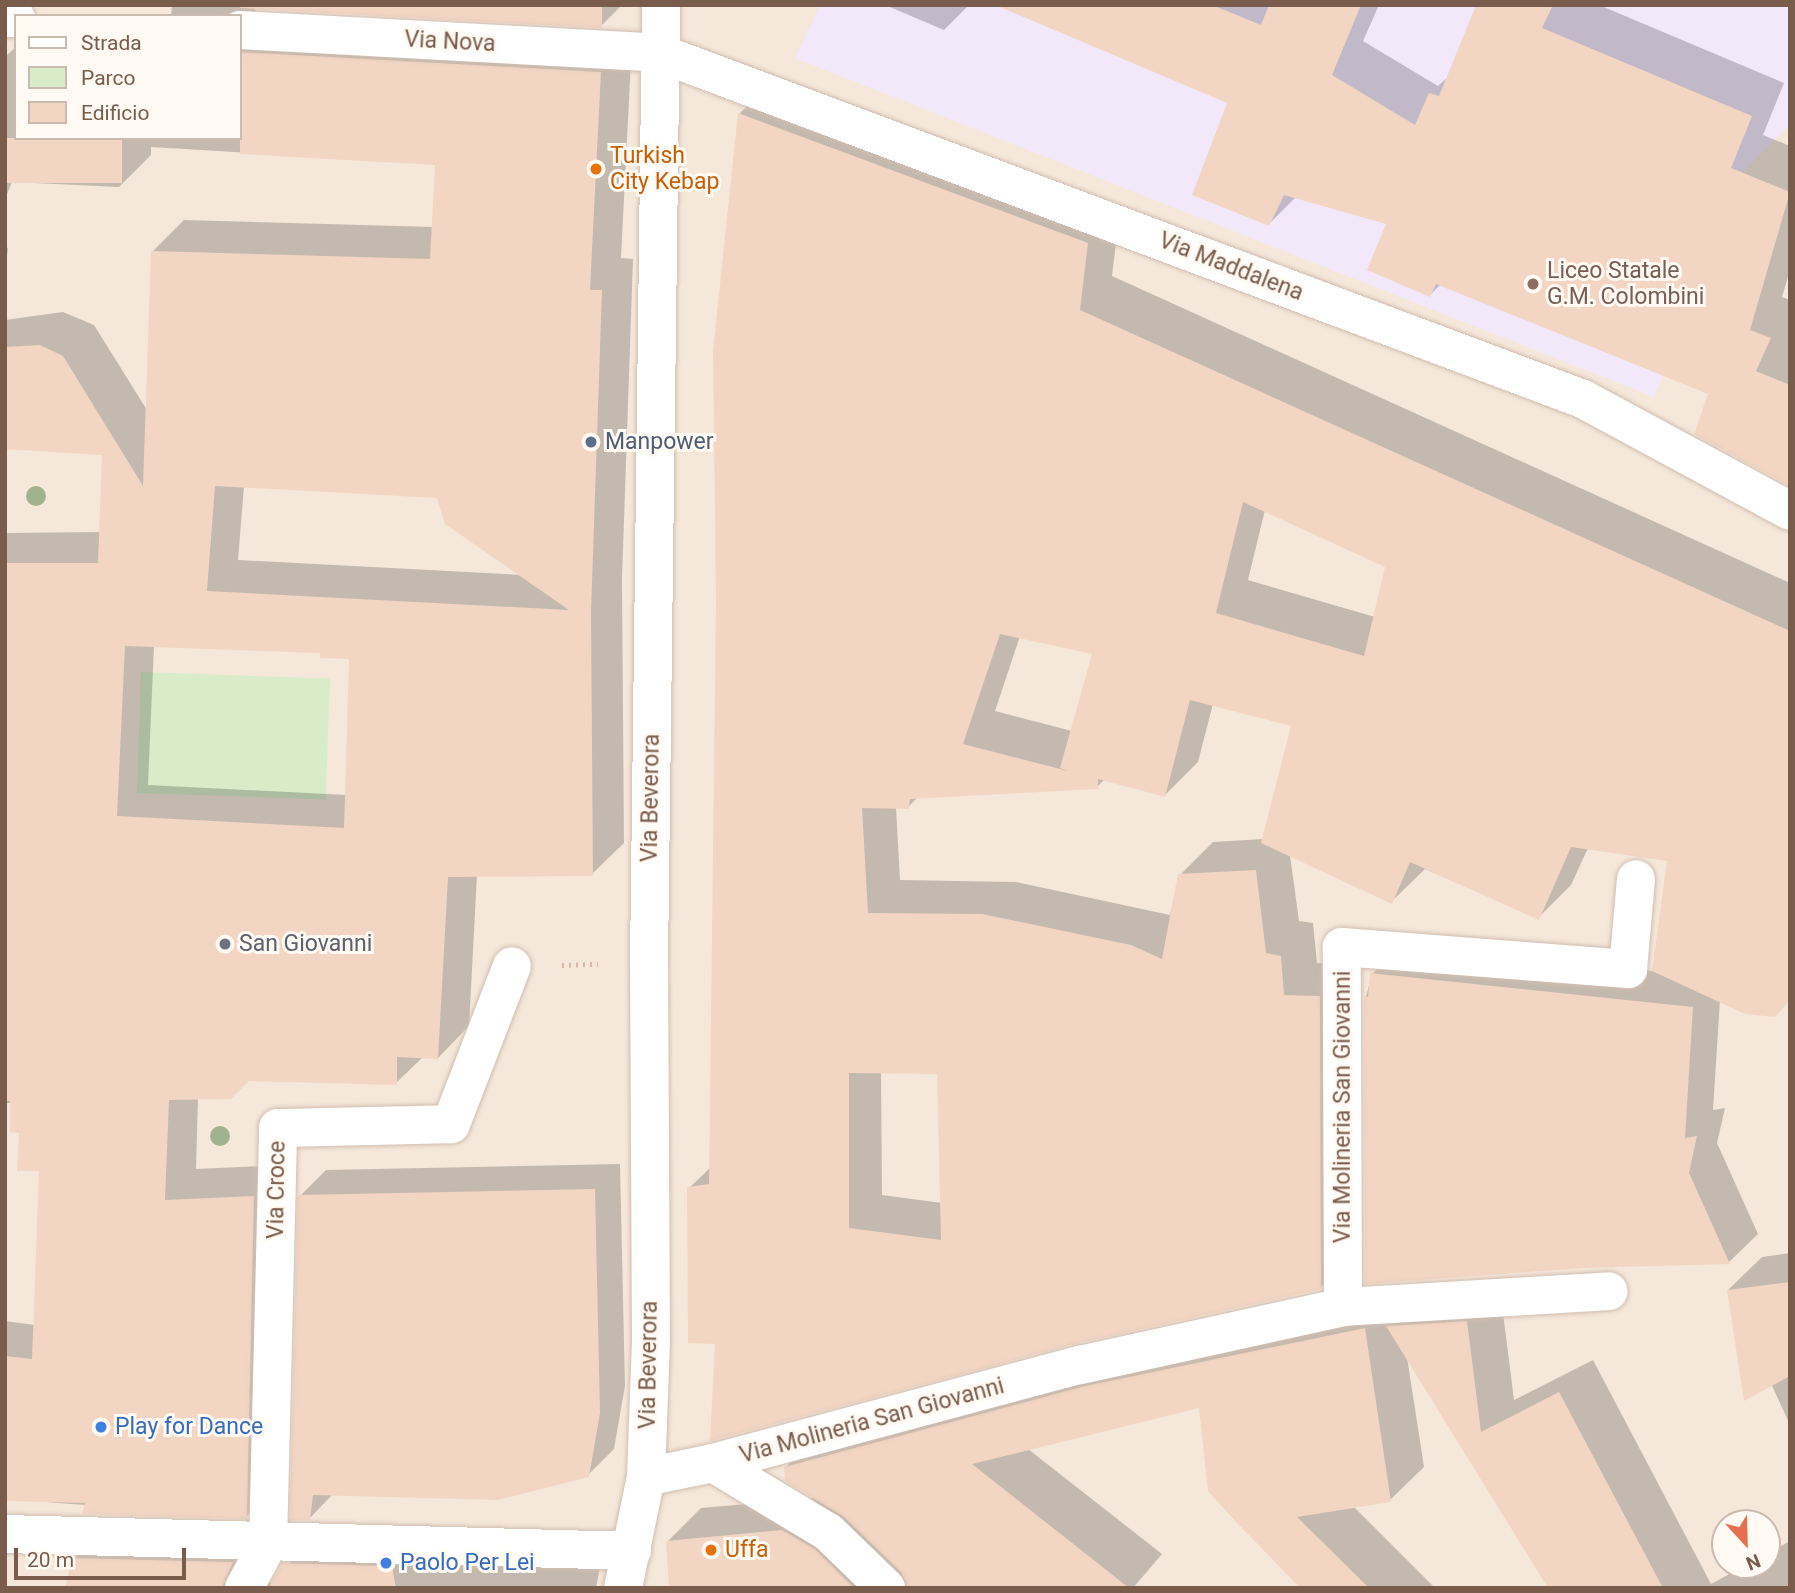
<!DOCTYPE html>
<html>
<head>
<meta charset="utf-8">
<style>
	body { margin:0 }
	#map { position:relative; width:1795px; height:1593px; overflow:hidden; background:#fdf6ec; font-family:Roboto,sans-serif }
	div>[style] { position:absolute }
	.residential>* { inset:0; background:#f5e8da }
	.education>* { inset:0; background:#f3e8fa }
	.green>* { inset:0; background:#d8ecc9; transform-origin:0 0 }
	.shadow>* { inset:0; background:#0003 }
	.building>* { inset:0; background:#f3d5c3; transform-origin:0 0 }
	.path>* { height:4.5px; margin-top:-2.25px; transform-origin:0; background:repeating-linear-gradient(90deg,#d9b8a5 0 2px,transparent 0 7px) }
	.roads { filter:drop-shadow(0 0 2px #d1beb0) drop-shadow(0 0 2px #d1beb0) }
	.minor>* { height:38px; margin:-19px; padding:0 19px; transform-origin:19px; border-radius:19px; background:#fff }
	.trees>* { width:20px; height:20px; margin:-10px; border-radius:50%; background:#a0b28e }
	.dots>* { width:19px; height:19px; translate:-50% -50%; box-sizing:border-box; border:4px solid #fffaf3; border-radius:50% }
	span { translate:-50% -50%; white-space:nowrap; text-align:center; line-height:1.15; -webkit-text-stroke:6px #fffaf3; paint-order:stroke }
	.street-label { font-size:23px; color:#7a5c4d }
	.food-label { font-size:23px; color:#c56008 }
	.left { translate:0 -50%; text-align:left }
	.education-label { font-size:23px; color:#785e54 }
	.service-label { font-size:23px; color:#4e5e75 }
	.worship-label { font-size:23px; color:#5b616d }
	.shop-label { font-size:23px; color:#366cbe }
	.frame { position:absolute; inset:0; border:7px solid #7a5c4d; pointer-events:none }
	.legend { position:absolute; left:14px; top:14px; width:228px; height:126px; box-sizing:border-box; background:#fffaf3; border:2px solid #cabbb1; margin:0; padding:9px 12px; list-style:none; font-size:21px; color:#7a5c4d }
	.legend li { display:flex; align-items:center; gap:14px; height:35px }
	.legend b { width:35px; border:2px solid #cabbb1 }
	.north { position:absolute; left:1711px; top:1509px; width:70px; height:70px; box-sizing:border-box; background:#fffaf3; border:2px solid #cabbb1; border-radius:50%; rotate:158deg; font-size:19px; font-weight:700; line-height:28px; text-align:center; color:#7a5c4d }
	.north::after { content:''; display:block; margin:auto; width:24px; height:32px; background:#e76f51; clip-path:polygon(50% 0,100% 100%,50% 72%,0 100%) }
	.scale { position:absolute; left:14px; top:1548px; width:172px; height:32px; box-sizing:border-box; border:4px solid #7a5c4d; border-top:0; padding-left:9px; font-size:21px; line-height:24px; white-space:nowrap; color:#7a5c4d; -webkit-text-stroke:5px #fffaf3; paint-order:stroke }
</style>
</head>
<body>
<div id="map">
	<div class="residential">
		<i style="clip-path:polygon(evenodd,5px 5px,1790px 5px,1790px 1588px,5px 1588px,5px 5px,16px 16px,240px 16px,240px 138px,16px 138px,16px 16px,5px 5px,1725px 1523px,1767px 1523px,1767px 1565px,1725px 1565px,1725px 1523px)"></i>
	</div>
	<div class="education">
		<i style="clip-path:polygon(820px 5px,1790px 5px,1790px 125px,1743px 171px,1654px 397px,795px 58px)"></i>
	</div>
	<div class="green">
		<i style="left:141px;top:672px;width:189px;height:121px;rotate:2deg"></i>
	</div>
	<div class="shadow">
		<i style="clip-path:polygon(evenodd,172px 5px,622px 5px,601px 26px,254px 7px,259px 17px,632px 41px,621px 258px,633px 259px,622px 579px,624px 843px,592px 874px,477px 875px,469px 1026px,438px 1058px,423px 1057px,396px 1083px,249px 1079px,198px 1098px,196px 1169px,285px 1165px,278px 1485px,246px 1517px,5px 1499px,5px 1321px,35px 1325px,41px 1169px,12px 1103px,5px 1103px,5px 533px,101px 532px,104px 453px,5px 447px,5px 320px,63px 312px,94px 325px,147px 410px,153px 251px,184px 220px,434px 227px,437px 164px,151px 147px,151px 155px,119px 187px,12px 182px,5px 199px,7px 55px,16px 47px,16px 138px,240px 138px,240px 16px,171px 16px,172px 5px,244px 486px,438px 496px,522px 575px,238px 560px,244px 486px,172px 5px,154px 646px,322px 652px,350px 658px,347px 795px,148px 785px,154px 646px)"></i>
		<i style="clip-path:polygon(885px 5px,969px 5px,944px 30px)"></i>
		<i style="clip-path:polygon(997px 5px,1379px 5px,1363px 41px,1438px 86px,1450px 75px,1478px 5px,1599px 5px,1784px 83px,1763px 135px,1790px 146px,1790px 270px,1782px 297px,1790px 300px,1790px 486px,1710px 393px,1441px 284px,1430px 295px,1389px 223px,1296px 197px,1269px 224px,1229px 102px)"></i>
		<i style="clip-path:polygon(evenodd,773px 81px,1120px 210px,1112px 276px,1790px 583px,1790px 1000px,1720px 1000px,1713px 1110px,1725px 1108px,1717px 1143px,1758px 1234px,1729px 1262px,1366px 997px,1372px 974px,1401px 945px,1653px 971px,1669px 860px,1588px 848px,1571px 885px,1538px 918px,1425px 869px,1392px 901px,1290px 855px,1299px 921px,1313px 923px,1317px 963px,1353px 963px,1353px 1255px,1320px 1288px,717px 1342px,689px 1188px,711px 1167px,718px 601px,715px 351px,740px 113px,773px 81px,1265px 510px,1387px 566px,1375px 617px,1248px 580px,1265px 510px,773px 81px,1020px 636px,1094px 652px,1072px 731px,995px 711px,1020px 636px,773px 81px,1213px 704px,1293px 725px,1263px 839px,1213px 842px,1180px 875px,1170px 915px,1016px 882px,900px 880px,896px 807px,908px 807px,918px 797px,1097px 787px,1105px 779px,1165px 795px,1198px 762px,1213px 704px,773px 81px,881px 1071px,939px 1072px,942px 1203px,882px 1195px,881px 1071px)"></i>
		<i style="clip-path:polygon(5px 243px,8px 249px,5px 269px)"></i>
		<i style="clip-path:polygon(620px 1164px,625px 1386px,614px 1449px,588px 1475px,334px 1493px,309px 1519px,300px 1196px,326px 1170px)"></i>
		<i style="clip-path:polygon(1790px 1253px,1790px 1425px,1728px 1290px,1762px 1257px)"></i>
		<i style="clip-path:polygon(1500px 1289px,1514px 1400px,1593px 1360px,1711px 1584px,1746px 1565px,1767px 1565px,1767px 1554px,1790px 1541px,1790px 1588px,1550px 1588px,1407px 1357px,1424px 1467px,1390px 1500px,1353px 1506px,1435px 1588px,1302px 1588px,1201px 1406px,1028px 1449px,1162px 1554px,1133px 1588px,672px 1588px,668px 1541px,701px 1508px,816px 1498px,786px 1467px,820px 1434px)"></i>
		<i style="clip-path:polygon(101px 1531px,259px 1536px,252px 1573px,272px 1584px,311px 1537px,602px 1556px,596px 1588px,67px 1588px,74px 1559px)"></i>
	</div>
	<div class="building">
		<i style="clip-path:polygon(240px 5px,602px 5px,602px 28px,240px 8px)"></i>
		<i style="clip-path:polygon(995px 5px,1212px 5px,1261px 25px,1269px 5px,1361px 5px,1332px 75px,1415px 125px,1429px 93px,1439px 96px,1476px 5px,1553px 5px,1542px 28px,1752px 116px,1731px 168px,1790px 192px,1750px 330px,1771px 338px,1756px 371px,1790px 385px,1790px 486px,1694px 434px,1708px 394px,1436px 284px,1430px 297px,1367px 270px,1386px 224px,1284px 195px,1269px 226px,1192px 195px,1227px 103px)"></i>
		<i style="clip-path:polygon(evenodd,240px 52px,601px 72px,590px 290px,602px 290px,591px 612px,593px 876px,448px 877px,438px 1059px,397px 1057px,397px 1085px,249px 1081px,231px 1099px,169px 1100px,165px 1200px,254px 1196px,247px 1519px,82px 1514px,85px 1503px,5px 1501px,5px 1356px,32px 1359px,39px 1171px,17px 1171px,19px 1133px,10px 1132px,10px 1101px,5px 1101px,5px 563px,98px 563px,102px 455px,5px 449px,5px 347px,40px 345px,63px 356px,143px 486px,151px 251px,430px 259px,435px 165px,240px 154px,240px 52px,215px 486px,437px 498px,445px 524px,569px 610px,207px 591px,215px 486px,240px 52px,125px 646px,320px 653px,320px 658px,349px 659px,344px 828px,117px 816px,125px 646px)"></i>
		<i style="clip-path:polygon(evenodd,738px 113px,1088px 243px,1080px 310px,1790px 631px,1790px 1000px,1775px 1017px,1745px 1014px,1652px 971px,1667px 861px,1571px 847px,1539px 920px,1410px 862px,1392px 904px,1261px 843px,1291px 726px,1190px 700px,1165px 797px,1098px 779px,1098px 789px,910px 799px,909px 809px,862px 808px,868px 913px,982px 914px,1131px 945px,1162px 959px,1178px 874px,1256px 870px,1266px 953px,1281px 956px,1284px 995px,1320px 996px,1321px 1289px,1074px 1344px,710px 1441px,715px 1344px,688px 1343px,687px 1187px,709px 1184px,716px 601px,713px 351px,738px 113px,1243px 502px,1385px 567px,1364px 656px,1216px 613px,1243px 502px,738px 113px,1000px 634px,1092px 654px,1060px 768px,1068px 771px,963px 744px,1000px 634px,738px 113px,849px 1073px,937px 1074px,941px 1240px,849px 1228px,849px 1073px)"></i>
		<i style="left:5px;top:138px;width:117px;height:45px"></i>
		<i style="clip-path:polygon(1370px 973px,1693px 1007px,1685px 1138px,1697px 1136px,1689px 1173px,1730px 1264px,1583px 1268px,1365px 1284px,1364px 996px,1368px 997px)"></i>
		<i style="clip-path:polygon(595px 1189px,600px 1413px,589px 1477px,498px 1500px,313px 1495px,310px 1520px,290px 1520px,298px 1195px)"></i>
		<i style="clip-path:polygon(1790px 1282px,1790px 1376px,1744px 1401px,1727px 1290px)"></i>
		<i style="clip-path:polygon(1467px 1321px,1481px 1432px,1559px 1392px,1663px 1588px,1548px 1588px,1386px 1326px)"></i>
		<i style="clip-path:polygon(1365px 1328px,1391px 1502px,1297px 1517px,1369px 1588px,1300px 1588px,1239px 1525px,1208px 1491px,1199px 1408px,972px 1464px,1129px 1588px,907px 1588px,901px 1572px,843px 1516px,785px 1481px,784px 1467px,1085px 1386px)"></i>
		<i style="clip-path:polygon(782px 1530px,815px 1549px,854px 1588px,669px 1588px,666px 1541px)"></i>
		<i style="clip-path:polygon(72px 1558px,233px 1562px,222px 1588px,65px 1588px)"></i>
		<i style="clip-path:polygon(282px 1563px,392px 1566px,396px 1588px,269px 1588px)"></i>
	</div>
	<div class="path">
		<i style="left:562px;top:965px;width:36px;rotate:-2deg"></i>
	</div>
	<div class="roads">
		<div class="minor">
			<i style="left:5px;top:18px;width:11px"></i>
			<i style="left:240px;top:30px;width:420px;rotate:3.1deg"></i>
			<i style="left:659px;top:53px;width:987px;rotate:20.53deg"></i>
			<i style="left:1583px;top:399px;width:235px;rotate:28.4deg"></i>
			<i style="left:1343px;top:1307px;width:360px;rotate:-90.2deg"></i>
			<i style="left:1342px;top:947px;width:287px;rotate:4.4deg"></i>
			<i style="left:1628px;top:969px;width:90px;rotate:-84.9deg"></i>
			<i style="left:713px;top:1463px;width:134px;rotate:31deg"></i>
			<i style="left:828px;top:1532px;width:81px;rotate:44deg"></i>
			<i style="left:646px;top:1477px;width:68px;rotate:-11.8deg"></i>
			<i style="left:713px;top:1463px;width:380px;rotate:-15deg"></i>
			<i style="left:1080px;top:1365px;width:269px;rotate:-12.4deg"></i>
			<i style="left:1343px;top:1307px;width:266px;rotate:-3.4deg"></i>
			<i style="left:5px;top:1534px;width:627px;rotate:1.55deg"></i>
			<i style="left:244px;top:1588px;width:50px;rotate:-61.4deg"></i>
			<i style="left:268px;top:1544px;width:416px;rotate:-88.6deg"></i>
			<i style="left:278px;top:1128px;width:173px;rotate:-1.3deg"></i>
			<i style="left:451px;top:1124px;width:169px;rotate:-68.9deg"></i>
			<i style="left:623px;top:1588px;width:113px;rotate:-78.3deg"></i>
			<i style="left:646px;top:1477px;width:137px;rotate:-87.9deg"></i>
			<i style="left:651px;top:1340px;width:378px;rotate:-90.3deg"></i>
			<i style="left:649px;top:962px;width:957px;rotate:-89.28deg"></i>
		</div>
	</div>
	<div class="trees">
		<i style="left:36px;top:496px"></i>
		<i style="left:220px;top:1136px"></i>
	</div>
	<div class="dots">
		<i style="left:596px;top:169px;background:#e8710a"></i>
		<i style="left:1533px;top:284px;background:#8d6e63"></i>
		<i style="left:591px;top:442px;background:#5c6f8a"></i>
		<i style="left:225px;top:944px;background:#6b7280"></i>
		<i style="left:101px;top:1427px;background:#3f7fe0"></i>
		<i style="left:711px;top:1550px;background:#e8710a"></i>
		<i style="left:386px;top:1563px;background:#3f7fe0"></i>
	</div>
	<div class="street-label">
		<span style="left:450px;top:42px;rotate:3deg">Via Nova</span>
		<span style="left:1231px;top:267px;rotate:21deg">Via Maddalena</span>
		<span style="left:651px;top:798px;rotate:-89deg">Via Beverora</span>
		<span style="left:1343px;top:1107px;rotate:-90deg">Via Molineria San Giovanni</span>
		<span style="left:277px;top:1190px;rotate:-89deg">Via Croce</span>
		<span style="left:649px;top:1365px;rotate:-89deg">Via Beverora</span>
		<span style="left:872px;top:1421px;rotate:-15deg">Via Molineria San Giovanni</span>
	</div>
	<div class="food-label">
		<span class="left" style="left:610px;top:169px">Turkish<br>City Kebap</span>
		<span class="left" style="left:725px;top:1550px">Uffa</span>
	</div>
	<div class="education-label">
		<span class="left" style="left:1547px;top:284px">Liceo Statale<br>G.M. Colombini</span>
	</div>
	<div class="service-label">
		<span class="left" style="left:605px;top:442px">Manpower</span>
	</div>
	<div class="worship-label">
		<span class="left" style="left:239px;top:944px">San Giovanni</span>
	</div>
	<div class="shop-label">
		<span class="left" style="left:115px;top:1427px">Play for Dance</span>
		<span class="left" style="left:400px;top:1563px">Paolo Per Lei</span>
	</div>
	<div class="frame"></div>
	<ul class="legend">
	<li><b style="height:9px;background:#fff"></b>Strada</li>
	<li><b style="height:19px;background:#d8ecc9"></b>Parco</li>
	<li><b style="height:19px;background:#f3d5c3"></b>Edificio</li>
	</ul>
	<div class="north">N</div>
	<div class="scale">20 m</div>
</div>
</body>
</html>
